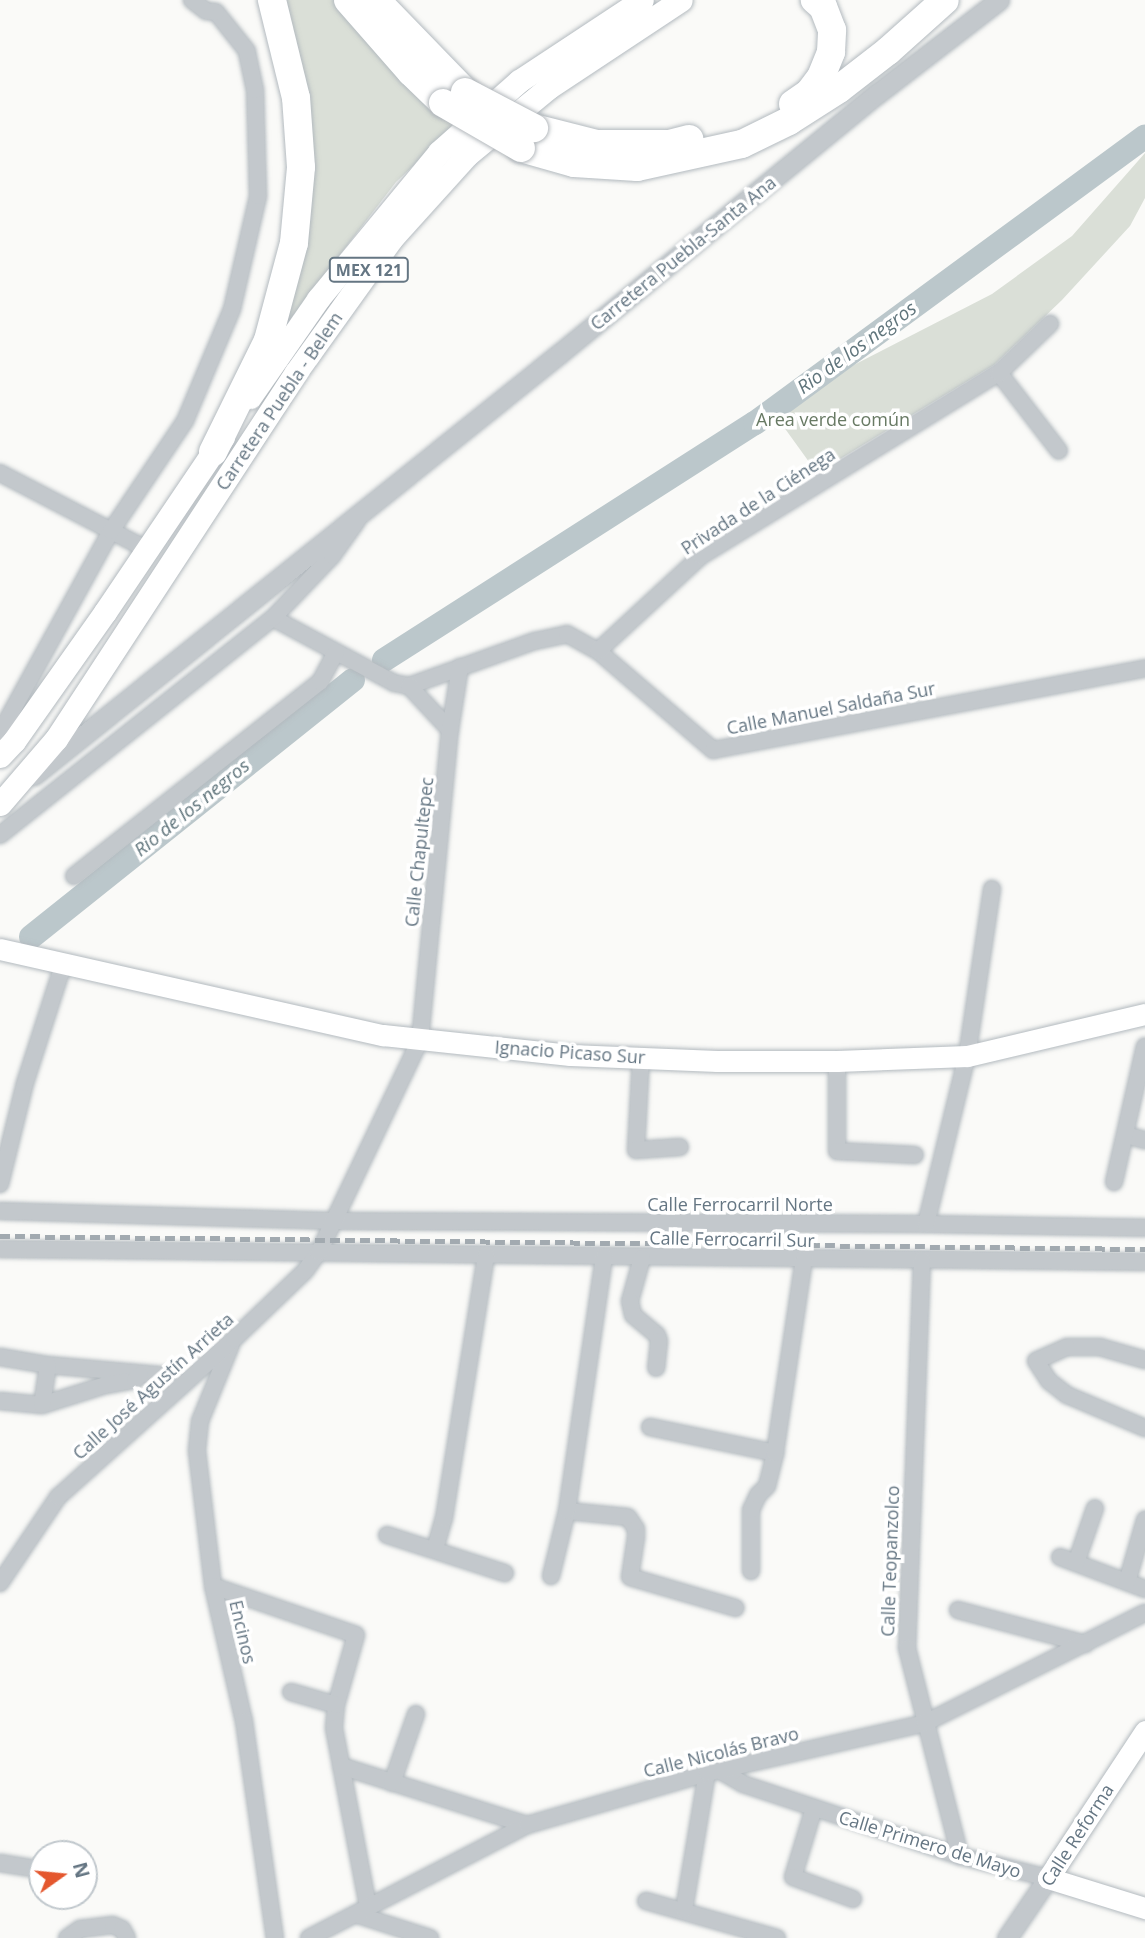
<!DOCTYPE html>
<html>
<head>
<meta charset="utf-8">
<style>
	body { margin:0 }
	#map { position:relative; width:1145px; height:1938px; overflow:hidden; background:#fafaf8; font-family:"Open Sans",sans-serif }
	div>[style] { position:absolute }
	.green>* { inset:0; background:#dadfd7 }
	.river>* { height:24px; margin:-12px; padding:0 12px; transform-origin:12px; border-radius:12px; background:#bbc7cb }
	.roads { filter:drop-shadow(0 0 2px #b3babf) drop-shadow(0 0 2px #b3babf) }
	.minor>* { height:16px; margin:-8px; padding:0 8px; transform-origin:8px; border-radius:8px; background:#c3c8cc }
	.tertiary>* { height:19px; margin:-9.5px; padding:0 9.5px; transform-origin:9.5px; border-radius:9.5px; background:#c3c8cc }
	.secondary>* { height:21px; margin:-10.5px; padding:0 10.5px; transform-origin:10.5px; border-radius:10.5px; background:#fff }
	.primary>* { height:23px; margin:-11.5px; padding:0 11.5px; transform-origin:11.5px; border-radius:11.5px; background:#fff }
	.motorway>* { height:28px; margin:-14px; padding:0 14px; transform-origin:14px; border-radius:14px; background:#fff }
	.rail>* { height:4.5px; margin-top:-2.25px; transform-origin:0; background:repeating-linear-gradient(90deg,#a2aab0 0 10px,transparent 0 15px) }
	.bridges { filter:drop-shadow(0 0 2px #b4b9bd) drop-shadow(0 0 2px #b4b9bd) }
	.motorway-bridge>* { height:28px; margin:-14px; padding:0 14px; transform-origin:14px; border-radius:14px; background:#fff }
	span { translate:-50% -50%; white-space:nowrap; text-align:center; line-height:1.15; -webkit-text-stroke:7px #fff; paint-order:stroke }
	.shield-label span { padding:2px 5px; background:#fff; border:2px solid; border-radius:5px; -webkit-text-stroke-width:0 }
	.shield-label { font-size:16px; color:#657683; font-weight:700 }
	.street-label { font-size:18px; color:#657683 }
	.park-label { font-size:18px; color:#687a64 }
	.water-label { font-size:19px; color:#60757c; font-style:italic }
	.north { position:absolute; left:28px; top:1840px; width:70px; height:70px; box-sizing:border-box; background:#fff; border:2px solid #c1c8cd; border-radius:50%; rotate:75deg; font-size:19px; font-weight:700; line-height:28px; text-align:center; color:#657683 }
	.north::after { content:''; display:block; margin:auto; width:24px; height:32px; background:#e4572e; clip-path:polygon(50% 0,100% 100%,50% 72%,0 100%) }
</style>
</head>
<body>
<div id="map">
	<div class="green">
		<i style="clip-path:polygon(285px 0,334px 0,368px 40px,458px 124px,396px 182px,272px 343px,306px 95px)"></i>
		<i style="clip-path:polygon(1145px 153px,1145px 198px,1130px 226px,1062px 300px,994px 365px,817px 473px,773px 412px,809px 388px,992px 294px,1072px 236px)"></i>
	</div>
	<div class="river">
		<i style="left:384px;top:660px;width:440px;rotate:-32.6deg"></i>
		<i style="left:755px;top:423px;width:484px;rotate:-36.3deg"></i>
		<i style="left:31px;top:937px;width:412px;rotate:-38.6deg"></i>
	</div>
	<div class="roads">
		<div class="minor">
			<i style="left:999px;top:373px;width:98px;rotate:52.4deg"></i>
			<i style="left:0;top:473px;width:165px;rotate:27.5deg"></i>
			<i style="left:273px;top:618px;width:137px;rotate:28.2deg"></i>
			<i style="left:394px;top:683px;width:15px;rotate:11deg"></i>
			<i style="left:409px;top:686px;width:134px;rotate:-19.7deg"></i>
			<i style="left:535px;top:641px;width:33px;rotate:-12deg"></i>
			<i style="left:567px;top:634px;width:35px;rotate:29deg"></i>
			<i style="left:598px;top:651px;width:152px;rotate:40.7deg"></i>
			<i style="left:713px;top:750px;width:440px;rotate:-10.7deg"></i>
			<i style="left:598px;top:651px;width:140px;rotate:-42.7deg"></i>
			<i style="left:701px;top:556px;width:350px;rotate:-31.6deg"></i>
			<i style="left:999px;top:373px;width:71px;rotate:-43.9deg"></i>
			<i style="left:409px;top:686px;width:60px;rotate:47deg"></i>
			<i style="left:0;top:733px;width:230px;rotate:-61.2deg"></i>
			<i style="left:111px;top:531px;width:133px;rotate:-56.1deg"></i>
			<i style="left:185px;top:421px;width:121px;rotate:-67.2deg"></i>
			<i style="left:232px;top:309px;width:116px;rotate:-77deg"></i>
			<i style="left:258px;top:196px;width:106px;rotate:-91.6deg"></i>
			<i style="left:255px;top:90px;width:40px;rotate:-102deg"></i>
			<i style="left:247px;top:51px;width:50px;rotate:-128.5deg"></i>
			<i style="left:216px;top:12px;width:10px;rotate:-174deg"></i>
			<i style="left:206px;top:11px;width:18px;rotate:-142deg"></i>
			<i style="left:0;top:835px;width:349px;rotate:-38.5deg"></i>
			<i style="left:273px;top:618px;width:86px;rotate:-46.4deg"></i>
			<i style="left:332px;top:556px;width:43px;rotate:-54.5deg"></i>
			<i style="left:74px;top:876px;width:313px;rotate:-38.3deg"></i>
			<i style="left:320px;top:682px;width:34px;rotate:-62deg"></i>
			<i style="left:641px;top:1057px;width:93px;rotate:93.1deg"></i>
			<i style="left:636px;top:1150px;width:44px;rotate:-3.9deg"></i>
			<i style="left:837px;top:1061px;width:90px;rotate:90deg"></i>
			<i style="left:837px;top:1151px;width:78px;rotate:2.9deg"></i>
			<i style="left:1126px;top:1135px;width:20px;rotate:15deg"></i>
			<i style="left:1114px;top:1182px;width:139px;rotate:-77.2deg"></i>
			<i style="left:0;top:1184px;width:104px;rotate:-76.1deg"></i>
			<i style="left:25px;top:1083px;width:124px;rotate:-72.1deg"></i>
			<i style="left:0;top:1211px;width:335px;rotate:1.7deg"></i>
			<i style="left:335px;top:1221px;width:591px;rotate:0.29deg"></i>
			<i style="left:926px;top:1224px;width:219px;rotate:1deg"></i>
			<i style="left:926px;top:1224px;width:173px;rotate:-76.3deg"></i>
			<i style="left:967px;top:1056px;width:169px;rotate:-81.5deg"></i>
			<i style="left:0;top:1249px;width:1145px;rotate:0.65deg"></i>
			<i style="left:642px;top:1258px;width:45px;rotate:105.6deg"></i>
			<i style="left:630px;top:1301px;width:14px;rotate:78deg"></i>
			<i style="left:633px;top:1315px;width:31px;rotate:40deg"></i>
			<i style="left:657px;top:1335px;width:6px;rotate:72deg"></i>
			<i style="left:659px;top:1341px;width:27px;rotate:96deg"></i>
			<i style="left:922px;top:1260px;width:388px;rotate:92.2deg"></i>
			<i style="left:907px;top:1648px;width:215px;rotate:75.7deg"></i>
			<i style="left:231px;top:1345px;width:82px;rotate:112.2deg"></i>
			<i style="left:200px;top:1421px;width:30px;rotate:96deg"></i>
			<i style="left:197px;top:1451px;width:136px;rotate:83.2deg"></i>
			<i style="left:213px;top:1586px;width:139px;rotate:77.1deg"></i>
			<i style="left:244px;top:1721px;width:219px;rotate:81.9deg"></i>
			<i style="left:0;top:1357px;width:49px;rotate:9.5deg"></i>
			<i style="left:48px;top:1365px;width:122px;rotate:5.2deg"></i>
			<i style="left:170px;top:1376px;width:15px;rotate:42deg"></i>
			<i style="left:1145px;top:1360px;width:47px;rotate:-163.9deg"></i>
			<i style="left:1100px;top:1347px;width:33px;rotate:180deg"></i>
			<i style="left:1067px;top:1347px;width:34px;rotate:156deg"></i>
			<i style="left:1036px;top:1361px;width:24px;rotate:57deg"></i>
			<i style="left:1049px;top:1381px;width:23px;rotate:38deg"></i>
			<i style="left:1067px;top:1395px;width:85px;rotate:22.9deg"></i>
			<i style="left:0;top:1401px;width:42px;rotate:5.4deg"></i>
			<i style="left:42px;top:1405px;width:67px;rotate:-17.4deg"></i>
			<i style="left:106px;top:1385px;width:29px;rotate:-10deg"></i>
			<i style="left:135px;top:1380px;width:7px;rotate:-45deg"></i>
			<i style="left:42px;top:1405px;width:40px;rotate:-81.5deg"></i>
			<i style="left:650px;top:1427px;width:128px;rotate:11.7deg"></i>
			<i style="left:567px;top:1511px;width:61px;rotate:5.6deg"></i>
			<i style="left:628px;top:1517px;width:14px;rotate:56deg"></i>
			<i style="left:636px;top:1529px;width:8px;rotate:90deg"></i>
			<i style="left:636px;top:1537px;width:40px;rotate:98.5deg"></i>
			<i style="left:630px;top:1577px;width:110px;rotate:16.3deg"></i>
			<i style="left:387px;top:1535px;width:124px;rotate:17.9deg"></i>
			<i style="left:435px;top:1549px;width:32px;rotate:-74deg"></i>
			<i style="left:444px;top:1518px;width:266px;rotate:-80.9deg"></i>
			<i style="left:1060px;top:1557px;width:91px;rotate:20.6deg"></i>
			<i style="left:1076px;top:1563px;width:58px;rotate:-70.9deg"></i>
			<i style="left:751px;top:1571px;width:61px;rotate:-90deg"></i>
			<i style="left:751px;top:1510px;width:17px;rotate:-65deg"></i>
			<i style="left:758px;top:1495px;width:13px;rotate:-45deg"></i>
			<i style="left:767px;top:1486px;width:34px;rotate:-76deg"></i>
			<i style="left:775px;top:1453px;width:196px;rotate:-81.5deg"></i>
			<i style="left:551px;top:1576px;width:67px;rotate:-76.2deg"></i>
			<i style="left:567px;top:1511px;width:257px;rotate:-81.7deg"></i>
			<i style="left:1127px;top:1582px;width:65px;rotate:-73.8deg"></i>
			<i style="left:0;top:1583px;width:104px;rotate:-56deg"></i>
			<i style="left:58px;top:1497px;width:237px;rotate:-41.9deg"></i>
			<i style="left:234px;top:1339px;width:98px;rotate:-43.8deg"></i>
			<i style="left:305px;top:1271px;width:24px;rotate:-54deg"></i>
			<i style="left:319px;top:1252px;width:235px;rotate:-64.5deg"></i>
			<i style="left:420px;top:1040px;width:311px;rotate:-84.5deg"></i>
			<i style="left:450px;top:730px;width:64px;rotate:-81deg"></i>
			<i style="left:213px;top:1586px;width:151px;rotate:18.9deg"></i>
			<i style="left:356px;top:1635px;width:73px;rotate:105.9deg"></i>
			<i style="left:336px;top:1705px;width:23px;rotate:95deg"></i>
			<i style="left:334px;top:1728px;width:181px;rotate:79.2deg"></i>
			<i style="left:958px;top:1610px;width:132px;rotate:14.9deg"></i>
			<i style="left:291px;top:1692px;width:47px;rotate:16.1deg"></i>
			<i style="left:341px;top:1766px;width:195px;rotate:17.6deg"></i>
			<i style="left:719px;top:1770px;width:28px;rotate:30deg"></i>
			<i style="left:743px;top:1784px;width:229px;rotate:18.4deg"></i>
			<i style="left:960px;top:1856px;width:91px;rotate:14deg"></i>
			<i style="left:392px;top:1783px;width:73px;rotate:-70.8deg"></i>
			<i style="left:814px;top:1808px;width:72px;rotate:106.9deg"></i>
			<i style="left:793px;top:1877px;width:64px;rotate:20.1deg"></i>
			<i style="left:0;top:1863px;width:37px;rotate:9deg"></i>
			<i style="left:646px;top:1901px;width:136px;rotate:15.8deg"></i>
			<i style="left:684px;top:1910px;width:139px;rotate:-80.5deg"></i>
			<i style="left:355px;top:1914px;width:79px;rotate:17.7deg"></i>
			<i style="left:67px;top:1938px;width:16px;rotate:-35deg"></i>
			<i style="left:80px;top:1929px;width:33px;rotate:-7deg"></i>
			<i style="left:113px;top:1925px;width:10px;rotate:24deg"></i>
			<i style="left:122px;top:1929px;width:10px;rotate:61deg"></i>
			<i style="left:309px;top:1938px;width:246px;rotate:-27.4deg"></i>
			<i style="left:527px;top:1825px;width:187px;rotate:-16.1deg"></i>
			<i style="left:707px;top:1773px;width:224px;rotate:-12.9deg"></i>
			<i style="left:925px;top:1723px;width:246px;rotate:-26.6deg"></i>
		</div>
		<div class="tertiary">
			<i style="left:34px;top:775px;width:673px;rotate:-38.73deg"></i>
			<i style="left:559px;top:354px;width:411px;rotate:-39.3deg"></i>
			<i style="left:877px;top:94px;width:154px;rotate:-37.6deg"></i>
			<i style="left:1007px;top:1938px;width:73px;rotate:-55.7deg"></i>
		</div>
		<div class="secondary">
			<i style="left:0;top:949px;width:393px;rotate:12.7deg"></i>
			<i style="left:383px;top:1035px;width:188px;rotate:6.1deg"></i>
			<i style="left:570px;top:1055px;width:147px;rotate:2.3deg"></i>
			<i style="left:717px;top:1061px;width:120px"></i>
			<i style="left:837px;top:1061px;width:130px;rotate:-2.2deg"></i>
			<i style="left:967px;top:1056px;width:183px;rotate:-13.3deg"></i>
			<i style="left:1145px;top:1731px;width:176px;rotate:123.4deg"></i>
			<i style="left:1048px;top:1878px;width:102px;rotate:17.2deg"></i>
		</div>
		<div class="primary">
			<i style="left:250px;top:397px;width:119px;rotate:-55.2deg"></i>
			<i style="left:318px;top:299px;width:190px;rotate:-50.5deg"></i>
			<i style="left:439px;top:152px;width:107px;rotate:-41.6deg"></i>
			<i style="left:519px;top:81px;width:147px;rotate:-33.4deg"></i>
			<i style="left:0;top:756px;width:21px;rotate:-47deg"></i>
			<i style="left:14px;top:741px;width:158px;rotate:-54.8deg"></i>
			<i style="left:105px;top:612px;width:211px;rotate:-56deg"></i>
			<i style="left:0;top:804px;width:86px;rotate:-49.3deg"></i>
			<i style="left:56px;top:739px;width:439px;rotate:-56.8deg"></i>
			<i style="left:296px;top:372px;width:165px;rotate:-54.4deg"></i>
			<i style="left:392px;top:238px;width:112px;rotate:-47.9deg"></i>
			<i style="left:467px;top:155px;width:105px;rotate:-39.6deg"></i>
			<i style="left:548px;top:88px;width:159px;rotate:-33.5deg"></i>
		</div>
		<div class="motorway">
			<i style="left:348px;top:0;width:96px;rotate:48.8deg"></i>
			<i style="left:411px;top:72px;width:45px;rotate:44.1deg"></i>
			<i style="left:376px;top:0;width:128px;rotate:45.9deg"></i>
			<i style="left:793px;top:104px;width:19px;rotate:-35deg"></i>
			<i style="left:809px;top:93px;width:20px;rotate:-53deg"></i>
			<i style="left:821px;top:77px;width:27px;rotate:-68deg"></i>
			<i style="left:831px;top:52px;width:22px;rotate:-87deg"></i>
			<i style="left:832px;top:30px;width:25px;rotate:-111deg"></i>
			<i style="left:823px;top:7px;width:11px;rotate:-139deg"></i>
			<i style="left:534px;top:128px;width:65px;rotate:14.3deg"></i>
			<i style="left:597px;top:144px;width:72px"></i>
			<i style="left:669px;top:144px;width:21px;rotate:-14deg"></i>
			<i style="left:521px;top:148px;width:55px;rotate:15.8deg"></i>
			<i style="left:574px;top:163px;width:63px;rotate:3.6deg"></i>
			<i style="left:637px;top:167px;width:107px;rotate:-12.4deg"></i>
			<i style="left:742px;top:144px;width:52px;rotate:-26.1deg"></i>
			<i style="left:789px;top:121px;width:59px;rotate:-32.6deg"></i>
			<i style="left:839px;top:89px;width:62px;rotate:-37.8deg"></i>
			<i style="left:888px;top:51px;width:76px;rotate:-41.8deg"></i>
			<i style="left:213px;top:452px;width:125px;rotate:-63.8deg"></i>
			<i style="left:268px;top:340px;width:100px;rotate:-75deg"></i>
			<i style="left:294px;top:243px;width:76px;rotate:-84.7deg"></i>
			<i style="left:301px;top:167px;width:69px;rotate:-94.1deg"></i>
			<i style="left:296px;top:98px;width:101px;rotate:-103.8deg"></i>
		</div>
	</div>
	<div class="rail">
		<i style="left:0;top:1236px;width:1145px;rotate:0.65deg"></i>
	</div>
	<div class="bridges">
		<div class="motorway-bridge">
			<i style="left:465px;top:92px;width:78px;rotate:27.6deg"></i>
			<i style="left:443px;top:103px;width:90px;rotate:30deg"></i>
		</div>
	</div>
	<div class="shield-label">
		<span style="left:369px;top:270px">MEX 121</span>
	</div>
	<div class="street-label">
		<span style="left:683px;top:253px;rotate:-39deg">Carretera Puebla-Santa Ana</span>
		<span style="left:279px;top:401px;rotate:-56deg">Carretera Puebla - Belem</span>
		<span style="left:758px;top:501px;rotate:-33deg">Privada de la Ciénega</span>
		<span style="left:831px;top:708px;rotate:-11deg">Calle Manuel Saldaña Sur</span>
		<span style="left:419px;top:852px;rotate:-84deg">Calle Chapultepec</span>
		<span style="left:570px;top:1052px;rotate:4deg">Ignacio Picaso Sur</span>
		<span style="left:740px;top:1204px">Calle Ferrocarril Norte</span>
		<span style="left:732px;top:1239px;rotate:1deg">Calle Ferrocarril Sur</span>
		<span style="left:153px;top:1386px;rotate:-42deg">Calle José Agustín Arrieta</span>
		<span style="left:890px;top:1561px;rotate:-88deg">Calle Teopanzolco</span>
		<span style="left:243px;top:1632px;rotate:77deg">Encinos</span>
		<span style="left:721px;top:1752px;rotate:-14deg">Calle Nicolás Bravo</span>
		<span style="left:1077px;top:1835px;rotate:-57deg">Calle Reforma</span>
		<span style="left:930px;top:1844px;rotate:17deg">Calle Primero de Mayo</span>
	</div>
	<div class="park-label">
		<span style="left:833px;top:419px">Area verde común</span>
	</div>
	<div class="water-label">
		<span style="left:857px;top:348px;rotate:-36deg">Rio de los negros</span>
		<span style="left:192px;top:808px;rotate:-39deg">Rio de los negros</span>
	</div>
	<div class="north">N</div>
</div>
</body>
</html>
